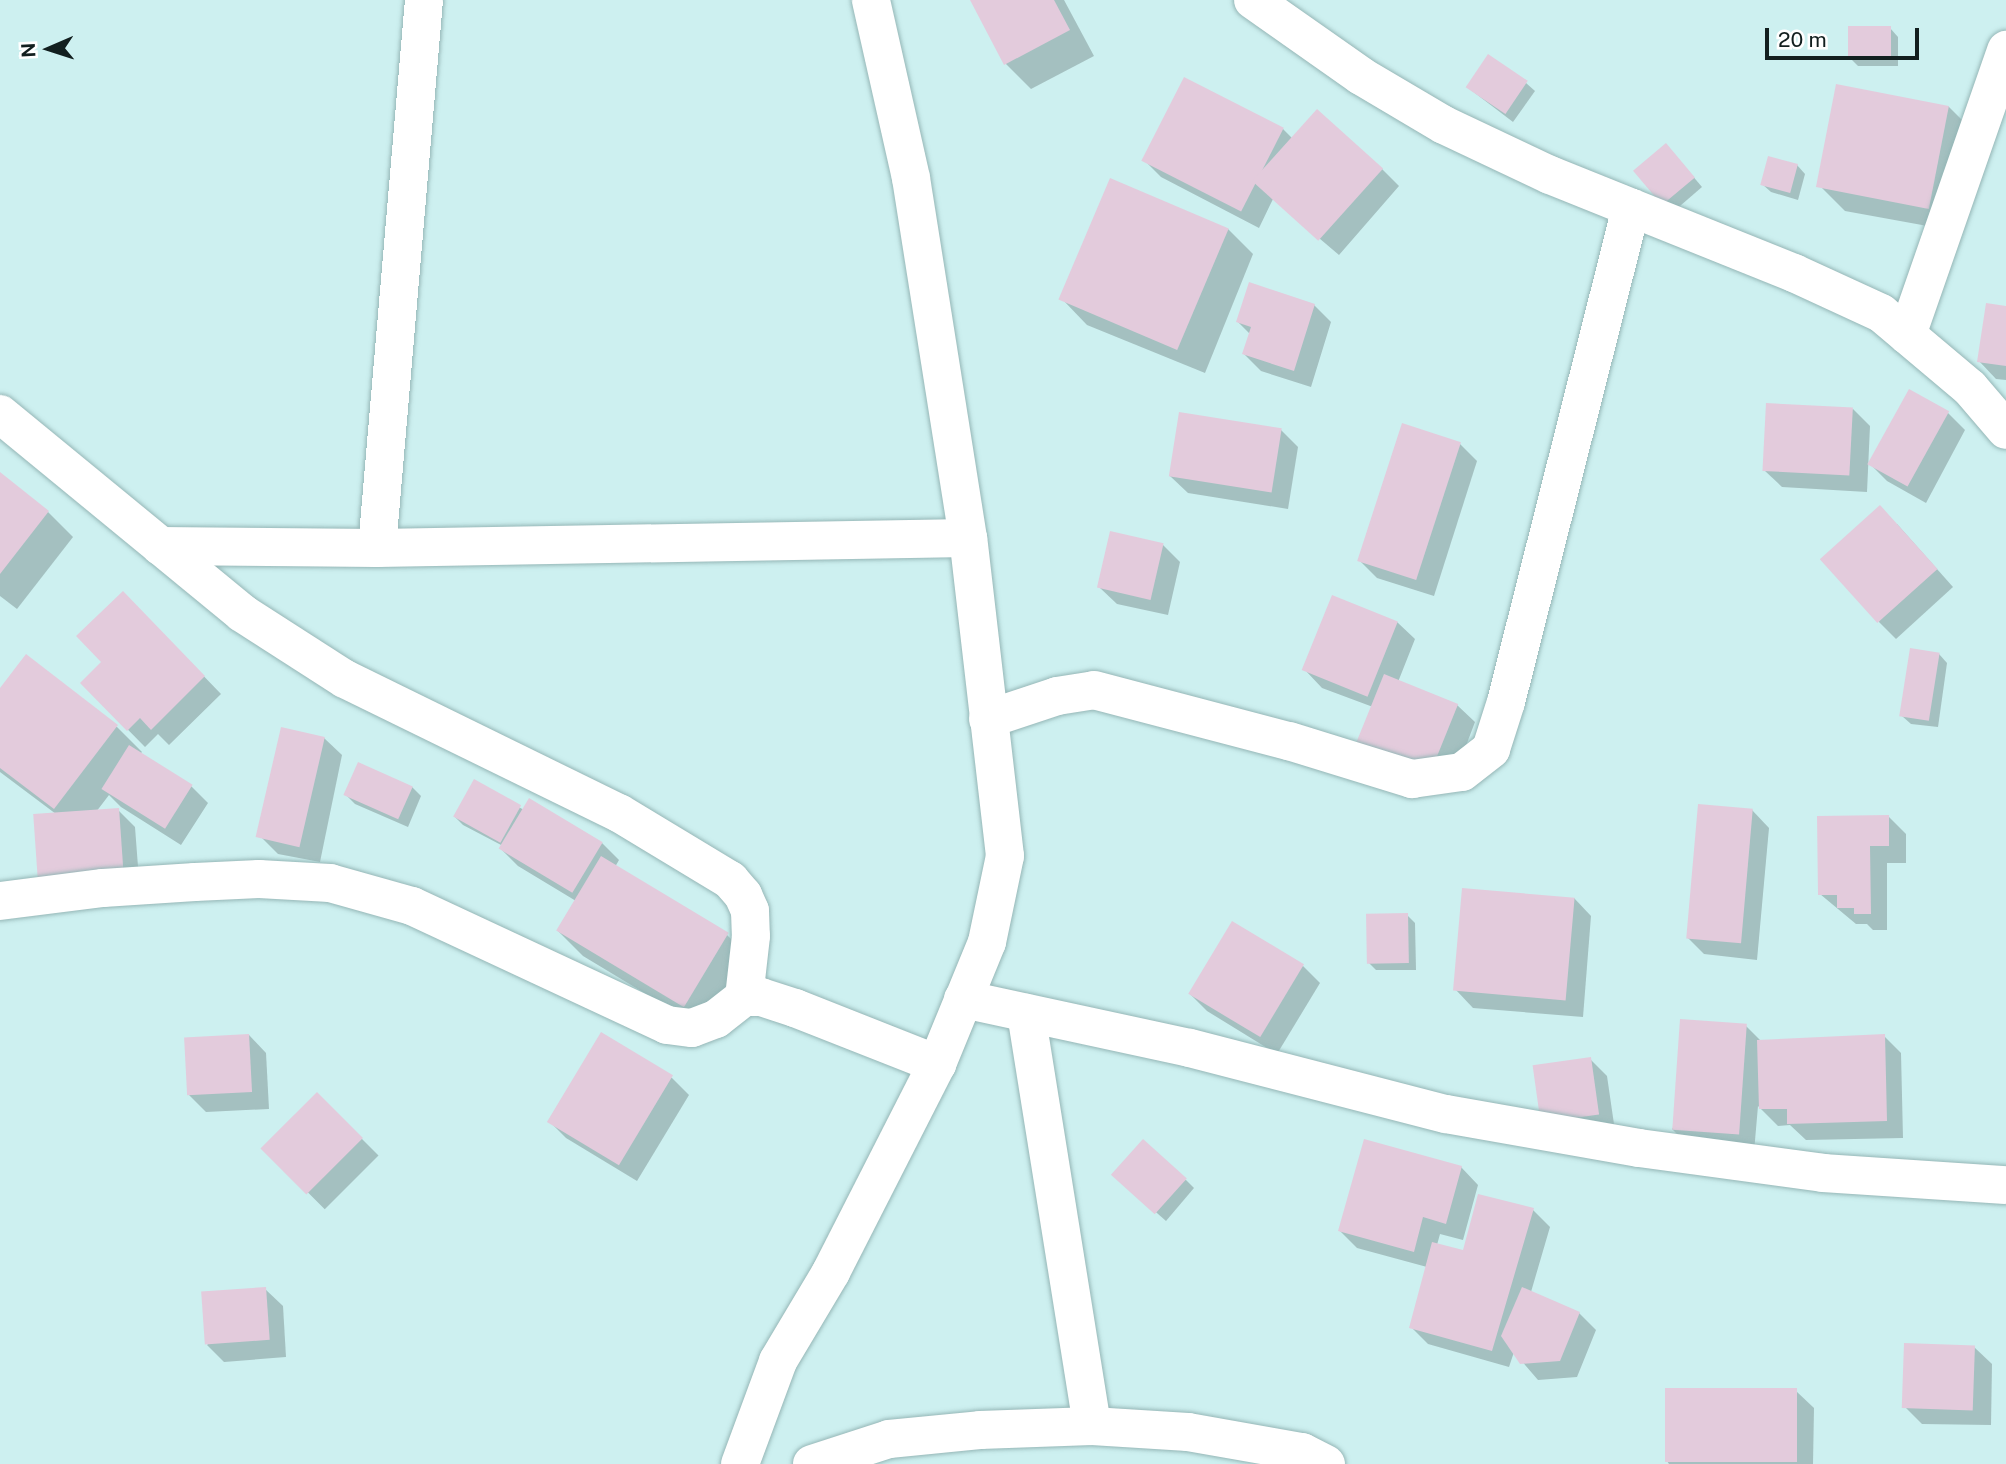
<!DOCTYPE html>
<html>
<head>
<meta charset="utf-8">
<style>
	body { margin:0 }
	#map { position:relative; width:2006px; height:1464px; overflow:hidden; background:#cdf0f0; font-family:"Public Sans",sans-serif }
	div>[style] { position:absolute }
	.shadow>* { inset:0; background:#0003; transform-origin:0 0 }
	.building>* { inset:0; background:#e3cbdc; transform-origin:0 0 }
	.roads { filter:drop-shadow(0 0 2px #95b6b6) drop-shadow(0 0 2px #95b6b6) }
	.minor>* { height:38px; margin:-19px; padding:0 19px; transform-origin:19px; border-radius:19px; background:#fff }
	span { translate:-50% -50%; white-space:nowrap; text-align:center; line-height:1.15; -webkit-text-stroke:6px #fff; paint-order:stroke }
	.north { position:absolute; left:14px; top:14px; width:70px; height:70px; -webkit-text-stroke:5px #fff; paint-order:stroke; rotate:267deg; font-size:19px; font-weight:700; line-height:28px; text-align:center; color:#121f1f }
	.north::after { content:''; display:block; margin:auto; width:24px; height:32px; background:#121f1f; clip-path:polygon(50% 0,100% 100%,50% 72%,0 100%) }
	.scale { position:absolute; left:1765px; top:28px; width:154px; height:32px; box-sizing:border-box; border:4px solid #121f1f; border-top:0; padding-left:9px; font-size:21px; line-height:24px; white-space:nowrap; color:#121f1f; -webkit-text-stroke:5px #fff; paint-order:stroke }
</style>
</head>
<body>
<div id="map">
	<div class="shadow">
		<i style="clip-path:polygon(972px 0,1064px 0,1094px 56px,1031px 89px,1006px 64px)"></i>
		<i style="clip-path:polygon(1890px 28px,1898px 37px,1898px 66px,1858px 66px,1850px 58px)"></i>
		<i style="clip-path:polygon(1526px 83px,1535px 91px,1513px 122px,1467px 87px)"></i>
		<i style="clip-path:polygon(1948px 106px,1973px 131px,1955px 231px,1845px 211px,1820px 186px)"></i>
		<i style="clip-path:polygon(1283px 129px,1295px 141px,1382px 169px,1399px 186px,1339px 255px,1273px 199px,1259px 228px,1161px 177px,1144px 160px)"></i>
		<i style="clip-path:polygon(1674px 154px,1702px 187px,1673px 212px,1664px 204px)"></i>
		<i style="clip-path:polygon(1797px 165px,1805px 174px,1798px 200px,1771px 192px,1762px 184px)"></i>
		<i style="clip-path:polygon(1228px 229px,1253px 254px,1205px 373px,1087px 325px,1062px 299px)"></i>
		<i style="clip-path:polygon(1314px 305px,1331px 322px,1311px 387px,1261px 371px,1244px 354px,1250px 334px,1238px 322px)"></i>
		<i style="clip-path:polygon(2006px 308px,2006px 380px,1996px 379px,1979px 361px)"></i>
		<i style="clip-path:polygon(1910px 391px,1948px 413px,1965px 430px,1926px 503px,1887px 481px,1870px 464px)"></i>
		<i style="clip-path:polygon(1853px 409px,1870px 426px,1867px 492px,1782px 487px,1764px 470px)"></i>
		<i style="clip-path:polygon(1281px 430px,1298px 447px,1288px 509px,1188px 493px,1170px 476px)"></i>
		<i style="clip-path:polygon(1460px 444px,1477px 461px,1434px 596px,1377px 578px,1360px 561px)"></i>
		<i style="clip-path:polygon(0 474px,48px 512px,73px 537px,17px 609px,0 596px)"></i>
		<i style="clip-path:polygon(1897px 524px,1953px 587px,1896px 639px,1879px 622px)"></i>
		<i style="clip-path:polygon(1163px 545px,1180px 562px,1168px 615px,1117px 604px,1099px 587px)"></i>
		<i style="clip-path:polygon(140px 610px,221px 694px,169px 745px,158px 734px,145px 747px,82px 683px,103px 662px)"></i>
		<i style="clip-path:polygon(1397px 622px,1415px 639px,1398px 682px,1457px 705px,1475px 722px,1450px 788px,1373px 707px,1322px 688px,1305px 670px)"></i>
		<i style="clip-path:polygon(1939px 654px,1947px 663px,1938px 727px,1911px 724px,1902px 716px)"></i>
		<i style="clip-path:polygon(0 691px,117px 727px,142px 752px,140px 754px,191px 786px,208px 803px,181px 845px,121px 807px,109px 795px,96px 812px,118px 810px,135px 827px,140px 893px,56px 814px,0 772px)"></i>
		<i style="clip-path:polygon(324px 738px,342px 755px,320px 862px,278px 854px,261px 837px)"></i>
		<i style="clip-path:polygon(474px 782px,524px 810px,602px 843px,619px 860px,615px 867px,727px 935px,752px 960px,709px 1032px,583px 956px,558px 931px,576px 901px,518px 866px,501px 849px,503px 846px,463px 825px,455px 817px)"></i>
		<i style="clip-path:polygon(412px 787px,421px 796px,408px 827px,355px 804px,347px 796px)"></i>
		<i style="clip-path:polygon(1752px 810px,1769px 828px,1757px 960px,1704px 954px,1687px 937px)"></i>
		<i style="clip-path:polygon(1889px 817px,1906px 834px,1906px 863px,1887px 863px,1887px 930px,1873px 930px,1867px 924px,1856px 924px,1820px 894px)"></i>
		<i style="clip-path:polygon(1574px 898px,1591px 916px,1583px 1017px,1473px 1008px,1456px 990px)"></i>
		<i style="clip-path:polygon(1407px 915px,1415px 923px,1416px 970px,1376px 970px,1368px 962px)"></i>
		<i style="clip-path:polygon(1303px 966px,1320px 983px,1277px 1054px,1207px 1011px,1190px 994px)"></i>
		<i style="clip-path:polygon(1746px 1026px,1762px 1042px,1884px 1036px,1901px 1053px,1903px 1138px,1806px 1140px,1790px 1125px,1778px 1126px,1758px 1106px,1754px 1152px,1690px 1147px,1672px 1129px)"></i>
		<i style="clip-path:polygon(249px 1035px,266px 1053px,269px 1109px,206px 1112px,189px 1095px)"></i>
		<i style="clip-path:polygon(601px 1035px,672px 1078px,689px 1095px,637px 1181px,566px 1138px,549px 1121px)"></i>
		<i style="clip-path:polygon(1590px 1059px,1607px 1076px,1615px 1131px,1561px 1140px)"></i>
		<i style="left:317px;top:1094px;width:87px;height:76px;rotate:45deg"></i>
		<i style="clip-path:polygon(1461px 1167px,1478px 1185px,1463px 1240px,1440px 1234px,1437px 1245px,1464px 1253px,1533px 1210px,1550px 1227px,1531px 1292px,1579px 1313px,1596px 1330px,1577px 1377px,1538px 1380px,1514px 1352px,1509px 1367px,1428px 1344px,1411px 1327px,1427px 1267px,1357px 1248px,1340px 1231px)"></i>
		<i style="clip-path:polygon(1186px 1180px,1194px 1188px,1166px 1221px,1123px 1183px)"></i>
		<i style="clip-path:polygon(265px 1289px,283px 1306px,286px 1357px,224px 1362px,207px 1345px)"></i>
		<i style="clip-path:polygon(1974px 1347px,1992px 1364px,1991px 1425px,1922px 1424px,1905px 1407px)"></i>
		<i style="clip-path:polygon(1796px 1391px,1814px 1408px,1813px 1464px,1669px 1464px,1667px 1461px)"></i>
	</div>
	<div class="building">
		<i style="clip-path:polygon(970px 0,1054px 0,1070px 30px,1004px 65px)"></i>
		<i style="left:1891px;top:26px;width:32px;height:43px;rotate:90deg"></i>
		<i style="left:1488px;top:54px;width:48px;height:40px;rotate:34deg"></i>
		<i style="left:1184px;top:77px;width:112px;height:94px;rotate:27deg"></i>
		<i style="left:1836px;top:84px;width:115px;height:105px;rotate:11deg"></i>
		<i style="left:1317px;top:109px;width:89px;height:97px;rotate:42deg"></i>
		<i style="left:1666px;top:143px;width:45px;height:43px;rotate:50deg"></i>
		<i style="left:1768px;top:156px;width:31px;height:30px;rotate:15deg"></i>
		<i style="left:1110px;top:178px;width:129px;height:132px;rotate:23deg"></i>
		<i style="clip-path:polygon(1249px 282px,1315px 304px,1294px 371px,1242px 354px,1251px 327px,1236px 322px)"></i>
		<i style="clip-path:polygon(1986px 303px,2006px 306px,2006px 366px,1977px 362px)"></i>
		<i style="left:1909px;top:389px;width:46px;height:86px;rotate:29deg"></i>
		<i style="left:1766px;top:403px;width:87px;height:68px;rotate:3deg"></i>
		<i style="left:1179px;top:412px;width:104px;height:65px;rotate:9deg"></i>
		<i style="left:1402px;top:423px;width:62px;height:145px;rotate:18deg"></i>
		<i style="clip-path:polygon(0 472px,49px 511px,0 574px)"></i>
		<i style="left:1880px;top:505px;width:86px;height:81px;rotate:48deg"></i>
		<i style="left:1110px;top:531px;width:55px;height:58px;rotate:13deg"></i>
		<i style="clip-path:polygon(123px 591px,205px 676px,151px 730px,140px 718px,127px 731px,80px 683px,101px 662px,76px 636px)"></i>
		<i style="left:1332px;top:595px;width:71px;height:81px;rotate:22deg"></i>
		<i style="left:1910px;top:648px;width:30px;height:69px;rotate:9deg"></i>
		<i style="clip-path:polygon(26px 654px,118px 725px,54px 809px,0 768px,0 688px)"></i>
		<i style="left:1384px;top:674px;width:80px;height:74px;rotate:22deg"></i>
		<i style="left:281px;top:727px;width:45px;height:113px;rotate:13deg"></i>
		<i style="left:129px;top:745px;width:75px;height:52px;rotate:32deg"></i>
		<i style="left:358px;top:762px;width:60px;height:36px;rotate:24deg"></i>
		<i style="left:474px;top:779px;width:54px;height:43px;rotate:29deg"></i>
		<i style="left:529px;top:798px;width:86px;height:59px;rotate:31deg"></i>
		<i style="left:1698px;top:804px;width:55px;height:135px;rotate:5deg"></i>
		<i style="left:119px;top:808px;width:68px;height:86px;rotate:86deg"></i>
		<i style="clip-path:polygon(1889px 815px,1889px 846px,1870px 846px,1871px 914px,1854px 914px,1854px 908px,1837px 908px,1837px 895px,1818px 895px,1817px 816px)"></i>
		<i style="left:601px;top:856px;width:149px;height:87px;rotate:31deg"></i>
		<i style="left:1462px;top:888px;width:113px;height:103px;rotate:5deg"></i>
		<i style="left:1408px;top:913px;width:50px;height:42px;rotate:89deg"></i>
		<i style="left:1232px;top:921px;width:84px;height:85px;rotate:31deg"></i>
		<i style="left:1680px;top:1019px;width:67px;height:111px;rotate:4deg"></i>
		<i style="left:601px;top:1032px;width:84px;height:105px;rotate:31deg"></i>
		<i style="left:249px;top:1034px;width:58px;height:65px;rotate:87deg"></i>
		<i style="clip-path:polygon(1885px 1034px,1887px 1121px,1787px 1124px,1787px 1109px,1759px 1109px,1757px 1040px)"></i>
		<i style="left:1591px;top:1057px;width:58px;height:59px;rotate:82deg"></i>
		<i style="left:317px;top:1092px;width:65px;height:80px;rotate:45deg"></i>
		<i style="left:1143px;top:1139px;width:59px;height:48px;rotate:42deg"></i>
		<i style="clip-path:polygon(1364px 1139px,1462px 1166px,1446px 1224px,1423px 1217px,1414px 1252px,1338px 1231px)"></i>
		<i style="clip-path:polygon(1478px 1194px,1534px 1208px,1492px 1351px,1409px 1328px,1432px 1242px,1463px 1250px)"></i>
		<i style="left:266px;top:1287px;width:53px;height:65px;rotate:86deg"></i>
		<i style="clip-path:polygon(1522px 1287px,1580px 1312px,1560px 1361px,1520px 1364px,1501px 1336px)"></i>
		<i style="left:1904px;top:1343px;width:71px;height:65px;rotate:2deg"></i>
		<i style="left:1665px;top:1388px;width:132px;height:74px"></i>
	</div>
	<div class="roads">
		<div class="minor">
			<i style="left:1253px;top:0;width:132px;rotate:35.1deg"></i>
			<i style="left:1361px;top:76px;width:96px;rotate:30.6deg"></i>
			<i style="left:1444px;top:125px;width:117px;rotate:25.3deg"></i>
			<i style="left:1550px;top:175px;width:263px;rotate:21.9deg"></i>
			<i style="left:1794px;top:273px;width:96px;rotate:24.7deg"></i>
			<i style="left:1881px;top:313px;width:116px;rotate:40.1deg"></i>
			<i style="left:1970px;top:388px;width:55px;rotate:49.4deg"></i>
			<i style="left:1907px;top:335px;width:302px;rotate:-70.8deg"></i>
			<i style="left:0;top:414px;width:313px;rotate:39.4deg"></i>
			<i style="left:242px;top:613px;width:122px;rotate:32.7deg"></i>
			<i style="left:345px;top:679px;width:305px;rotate:26.1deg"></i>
			<i style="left:619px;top:813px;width:130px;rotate:31.1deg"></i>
			<i style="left:730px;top:880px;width:20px;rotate:49deg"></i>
			<i style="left:743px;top:895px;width:17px;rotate:66deg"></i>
			<i style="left:750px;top:911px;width:25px;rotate:88deg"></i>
			<i style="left:751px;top:936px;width:61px;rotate:96.5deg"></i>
			<i style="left:160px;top:546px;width:217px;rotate:0.5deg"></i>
			<i style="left:377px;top:548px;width:591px;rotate:-0.97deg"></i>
			<i style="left:377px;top:548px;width:550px;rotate:-85.1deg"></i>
			<i style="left:988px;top:719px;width:73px;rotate:-18.4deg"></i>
			<i style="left:1057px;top:696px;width:37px;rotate:-9deg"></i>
			<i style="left:1094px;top:690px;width:202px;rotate:14.7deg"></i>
			<i style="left:1289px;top:741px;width:129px;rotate:17.2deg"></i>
			<i style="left:1412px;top:779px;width:50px;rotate:-8deg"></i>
			<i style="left:1462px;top:772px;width:37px;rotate:-38deg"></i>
			<i style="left:1491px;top:749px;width:49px;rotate:-72.3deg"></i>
			<i style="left:1506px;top:702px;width:510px;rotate:-75.8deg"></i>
			<i style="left:0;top:901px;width:104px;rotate:-7.2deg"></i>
			<i style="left:103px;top:888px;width:92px;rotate:-3.7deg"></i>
			<i style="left:195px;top:882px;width:64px;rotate:-2.7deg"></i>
			<i style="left:259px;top:879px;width:71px;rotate:3.2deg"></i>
			<i style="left:330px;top:883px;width:85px;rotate:15.7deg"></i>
			<i style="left:412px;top:906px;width:281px;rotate:25deg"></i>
			<i style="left:667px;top:1025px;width:25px;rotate:7deg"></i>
			<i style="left:692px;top:1028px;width:26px;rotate:-21deg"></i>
			<i style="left:716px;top:1019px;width:36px;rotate:-38deg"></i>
			<i style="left:744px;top:997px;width:17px"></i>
			<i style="left:761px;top:997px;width:36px;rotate:18deg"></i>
			<i style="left:795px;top:1008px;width:153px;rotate:21.5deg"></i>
			<i style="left:963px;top:999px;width:232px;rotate:12.2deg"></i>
			<i style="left:1190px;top:1048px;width:264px;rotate:14.5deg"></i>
			<i style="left:1446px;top:1114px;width:196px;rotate:10deg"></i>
			<i style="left:1639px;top:1148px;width:186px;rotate:7.7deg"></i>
			<i style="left:1823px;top:1173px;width:183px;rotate:3.8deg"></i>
			<i style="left:1026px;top:1013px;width:418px;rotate:80.9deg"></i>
			<i style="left:740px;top:1464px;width:110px;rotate:-69.7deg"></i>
			<i style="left:778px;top:1361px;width:104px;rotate:-59.2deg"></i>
			<i style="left:831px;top:1272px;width:233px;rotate:-63deg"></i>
			<i style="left:937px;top:1064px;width:132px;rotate:-67.7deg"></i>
			<i style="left:987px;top:942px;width:88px;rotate:-78.2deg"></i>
			<i style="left:1005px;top:856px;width:320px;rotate:-96.6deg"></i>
			<i style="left:968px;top:538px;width:364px;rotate:-99deg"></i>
			<i style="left:911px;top:178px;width:182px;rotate:-102.7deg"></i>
			<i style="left:812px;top:1464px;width:81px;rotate:-18deg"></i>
			<i style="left:889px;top:1439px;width:91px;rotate:-5.6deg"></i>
			<i style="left:980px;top:1430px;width:112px;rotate:-2deg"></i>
			<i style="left:1092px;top:1426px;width:96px;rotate:3.6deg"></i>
			<i style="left:1188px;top:1432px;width:116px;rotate:10deg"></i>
			<i style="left:1302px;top:1452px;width:27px;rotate:27deg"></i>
		</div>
	</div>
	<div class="north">N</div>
	<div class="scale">20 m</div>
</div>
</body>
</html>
